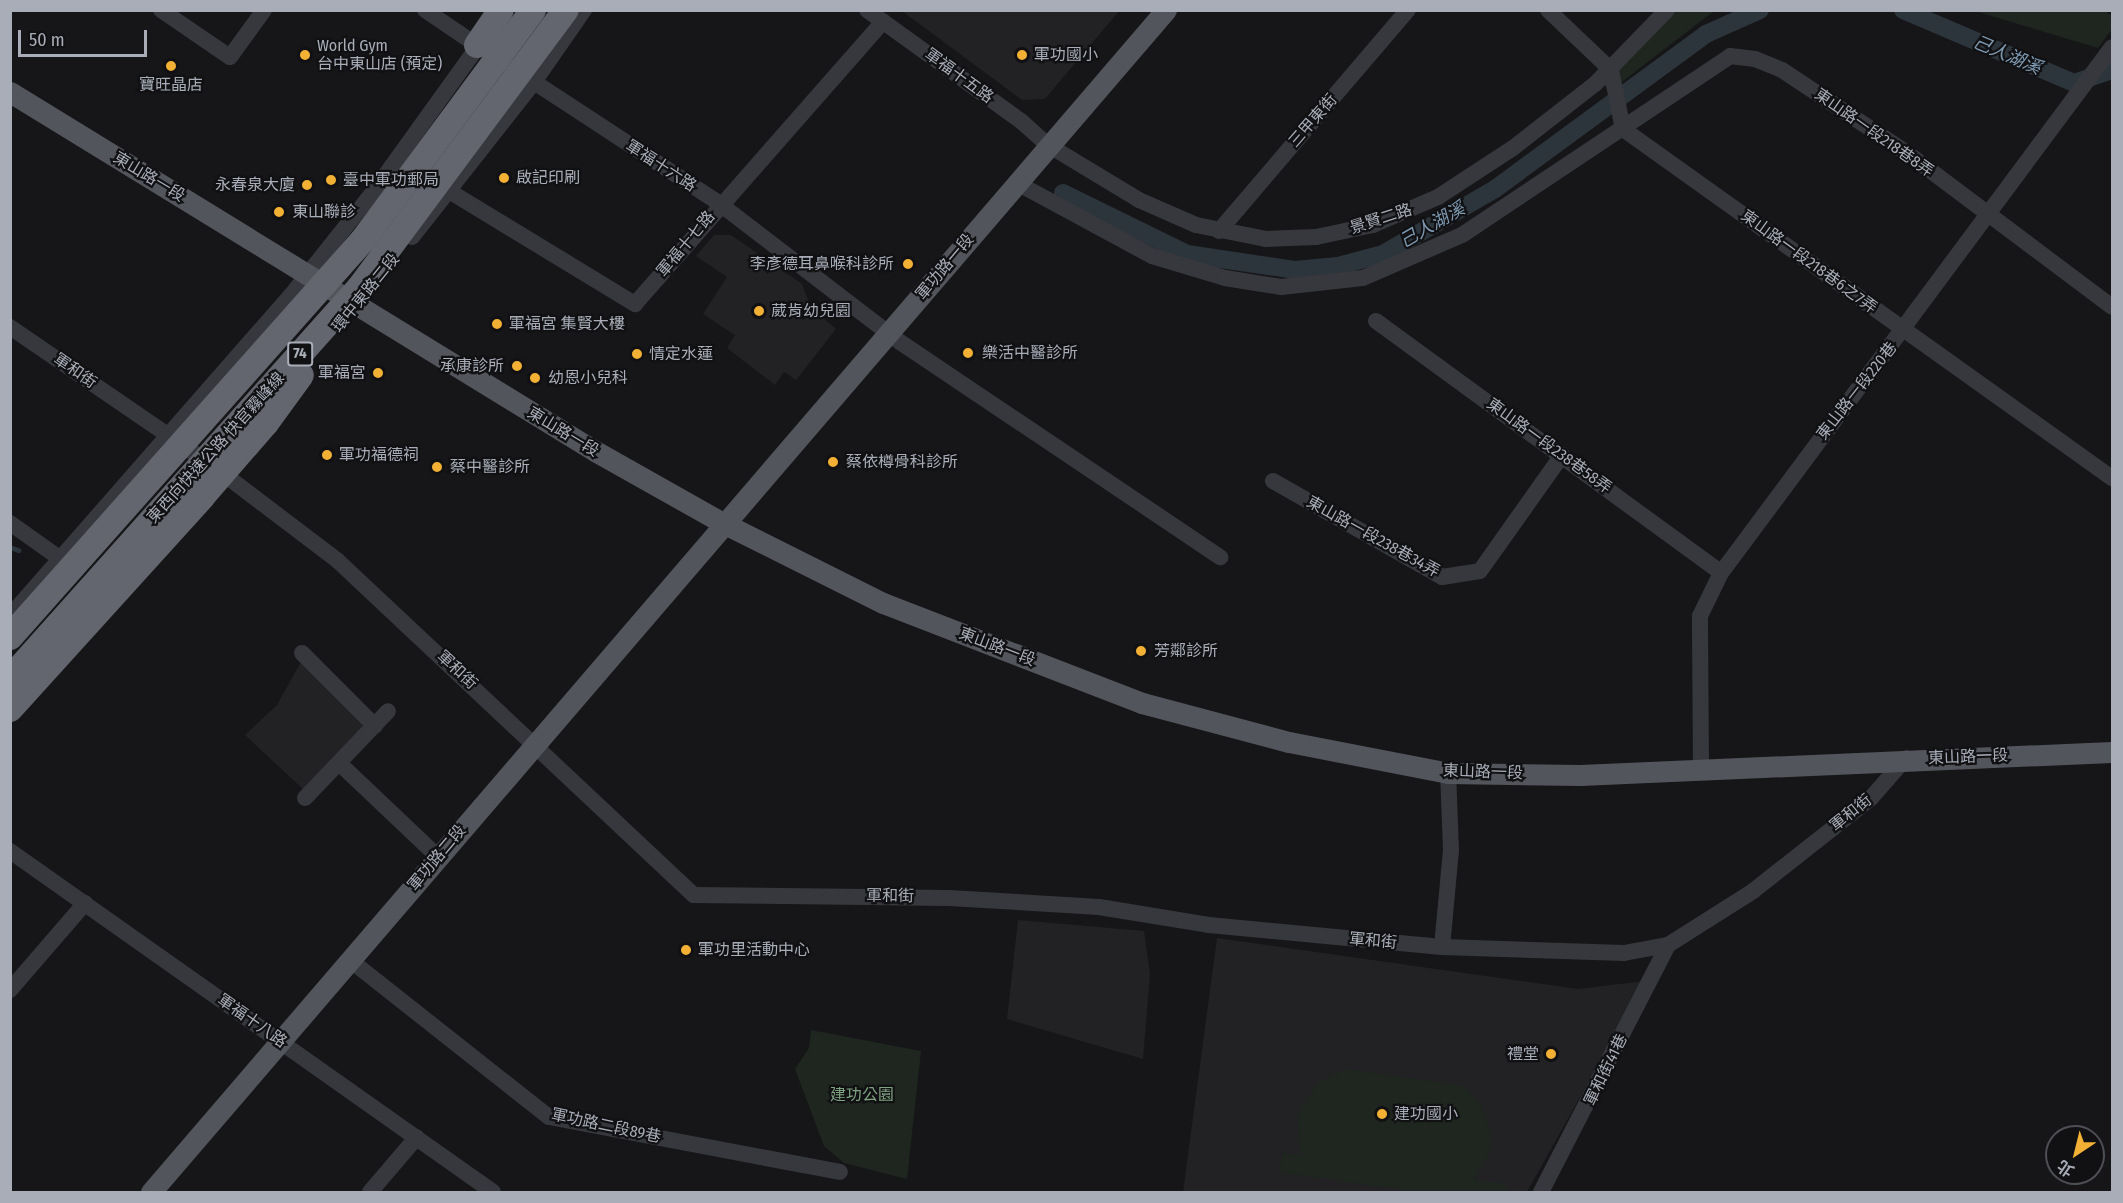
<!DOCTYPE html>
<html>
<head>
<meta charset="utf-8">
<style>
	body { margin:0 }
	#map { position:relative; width:2123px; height:1203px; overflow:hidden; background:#161618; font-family:"Fira Sans Condensed","Noto Sans TC",sans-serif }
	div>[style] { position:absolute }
	.built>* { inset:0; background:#222225 }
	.green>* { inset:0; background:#1e261f }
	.stream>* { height:5px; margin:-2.5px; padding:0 2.5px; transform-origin:2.5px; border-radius:2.5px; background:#2c353c }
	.canal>* { height:18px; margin:-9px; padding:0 9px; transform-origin:9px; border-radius:9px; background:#2c353c }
	.minor>* { height:16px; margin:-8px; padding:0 8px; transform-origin:8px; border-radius:8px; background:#37383d }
	.major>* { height:21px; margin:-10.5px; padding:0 10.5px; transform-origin:10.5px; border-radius:10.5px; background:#53555c }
	.highway>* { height:26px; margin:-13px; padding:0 13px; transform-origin:13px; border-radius:13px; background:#63666e }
	.highway-bridge>* { height:26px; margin:-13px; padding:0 13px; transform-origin:13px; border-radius:13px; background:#63666e }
	.dots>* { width:16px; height:16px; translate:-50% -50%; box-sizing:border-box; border:3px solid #111113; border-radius:50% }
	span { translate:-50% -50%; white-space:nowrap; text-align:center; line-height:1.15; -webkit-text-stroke:4.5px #111113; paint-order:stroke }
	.shield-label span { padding:2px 4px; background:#111113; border:2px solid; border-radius:4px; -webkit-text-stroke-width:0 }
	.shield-label { font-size:15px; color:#a8adb8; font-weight:700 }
	.poi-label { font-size:16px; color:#a8adb8 }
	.left { translate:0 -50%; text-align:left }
	.right { translate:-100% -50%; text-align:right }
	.street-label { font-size:16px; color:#a8adb8 }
	.park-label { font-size:16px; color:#7fa381 }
	.water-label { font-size:18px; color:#7f9bb3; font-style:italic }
	.frame { position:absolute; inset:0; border:12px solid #a8adb8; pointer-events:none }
	.north { position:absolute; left:2045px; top:1125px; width:60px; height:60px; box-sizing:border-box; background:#111113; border:2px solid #4d4f55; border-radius:50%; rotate:215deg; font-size:16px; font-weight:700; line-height:24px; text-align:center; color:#a8adb8 }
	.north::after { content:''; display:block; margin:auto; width:21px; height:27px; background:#f2b134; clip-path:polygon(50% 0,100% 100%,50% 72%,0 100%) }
	.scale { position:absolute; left:18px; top:30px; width:129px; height:27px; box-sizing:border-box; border:3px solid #a8adb8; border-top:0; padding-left:8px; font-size:18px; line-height:21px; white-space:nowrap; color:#a8adb8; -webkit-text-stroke:4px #111113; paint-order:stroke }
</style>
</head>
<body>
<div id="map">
	<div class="built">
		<i style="clip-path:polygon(902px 11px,1119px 11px,1045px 99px,1022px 100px)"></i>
		<i style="clip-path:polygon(714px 235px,731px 235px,802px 284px,811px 308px,836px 329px,796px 380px,784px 372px,775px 385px,727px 348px,735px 335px,703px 314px,727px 277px,696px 256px)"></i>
		<i style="clip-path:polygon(302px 660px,368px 727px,305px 791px,245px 735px,277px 705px)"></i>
		<i style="clip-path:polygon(1018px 920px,1144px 931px,1150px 974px,1143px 1059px,1007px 1019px)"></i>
		<i style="clip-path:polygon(1217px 938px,1578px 989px,1645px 981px,1527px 1192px,1183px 1192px)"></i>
	</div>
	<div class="green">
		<i style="clip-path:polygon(1659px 11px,1714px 11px,1618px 85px,1605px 87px,1599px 81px)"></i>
		<i style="clip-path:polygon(1975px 11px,2105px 11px,2112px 16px,2112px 29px,2098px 48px)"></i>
		<i style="clip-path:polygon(811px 1030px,921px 1051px,907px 1179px,844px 1163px,824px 1146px,795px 1069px,809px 1048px)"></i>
		<i style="clip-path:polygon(1346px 1069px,1465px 1086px,1481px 1105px,1492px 1139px,1486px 1160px,1474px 1179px,1507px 1184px,1506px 1192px,1418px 1192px,1280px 1172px,1282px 1153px,1301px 1156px,1297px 1117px,1307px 1100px,1319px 1082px)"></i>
	</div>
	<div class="stream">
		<i style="left:10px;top:547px;width:9px;rotate:21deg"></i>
	</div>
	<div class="canal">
		<i style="left:1903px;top:10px;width:186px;rotate:23.1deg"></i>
		<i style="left:2074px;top:83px;width:40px;rotate:-18.9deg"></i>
		<i style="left:1063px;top:193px;width:138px;rotate:26.2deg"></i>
		<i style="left:1187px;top:254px;width:109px;rotate:8.4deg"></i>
		<i style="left:1295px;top:270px;width:43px;rotate:-5.3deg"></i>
		<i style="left:1338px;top:266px;width:47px;rotate:-14.9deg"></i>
		<i style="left:1383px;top:254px;width:129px;rotate:-30.1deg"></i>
		<i style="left:1495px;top:189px;width:262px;rotate:-36.3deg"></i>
		<i style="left:1706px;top:34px;width:59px;rotate:-24deg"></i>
	</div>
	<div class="minor">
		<i style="left:161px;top:10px;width:83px;rotate:34.3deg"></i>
		<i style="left:230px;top:57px;width:58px;rotate:-54.1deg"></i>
		<i style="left:425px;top:10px;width:71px;rotate:34.1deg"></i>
		<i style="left:867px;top:10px;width:190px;rotate:35.8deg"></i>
		<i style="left:1021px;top:121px;width:36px;rotate:42deg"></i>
		<i style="left:1048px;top:145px;width:106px;rotate:31.1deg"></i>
		<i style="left:1139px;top:200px;width:62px;rotate:23.7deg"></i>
		<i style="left:1196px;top:225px;width:71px;rotate:11.3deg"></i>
		<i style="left:1266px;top:239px;width:50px;rotate:-2.3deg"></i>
		<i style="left:1316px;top:237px;width:58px;rotate:-11.9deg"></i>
		<i style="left:1373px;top:225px;width:71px;rotate:-23.3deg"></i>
		<i style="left:1438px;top:197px;width:90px;rotate:-33.2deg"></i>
		<i style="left:1513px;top:148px;width:104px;rotate:-38deg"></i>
		<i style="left:1595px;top:84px;width:103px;rotate:-45.8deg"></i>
		<i style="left:1548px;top:10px;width:87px;rotate:43.6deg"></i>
		<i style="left:1611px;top:70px;width:60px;rotate:78.5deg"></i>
		<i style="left:511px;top:67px;width:250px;rotate:33.2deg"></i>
		<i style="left:720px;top:204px;width:227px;rotate:37.5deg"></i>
		<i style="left:900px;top:342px;width:386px;rotate:33.9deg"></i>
		<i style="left:1623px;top:129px;width:601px;rotate:35.52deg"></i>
		<i style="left:1017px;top:183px;width:153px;rotate:28.4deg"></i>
		<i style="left:1152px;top:256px;width:76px;rotate:16.8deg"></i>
		<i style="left:1225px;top:278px;width:57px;rotate:9.1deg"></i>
		<i style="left:1281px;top:287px;width:82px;rotate:-6.3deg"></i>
		<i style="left:1363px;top:278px;width:108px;rotate:-23.5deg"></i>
		<i style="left:1462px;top:235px;width:322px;rotate:-33.7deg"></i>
		<i style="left:1730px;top:56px;width:25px;rotate:7deg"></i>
		<i style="left:1755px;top:59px;width:29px;rotate:22deg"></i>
		<i style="left:1782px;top:70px;width:150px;rotate:33.6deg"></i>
		<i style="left:1907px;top:153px;width:256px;rotate:36.9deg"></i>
		<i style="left:449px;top:191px;width:218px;rotate:31.3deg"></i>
		<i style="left:635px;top:304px;width:376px;rotate:-48.7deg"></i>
		<i style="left:1219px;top:231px;width:291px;rotate:-49.5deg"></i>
		<i style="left:412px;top:237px;width:197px;rotate:-51.8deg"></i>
		<i style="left:534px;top:82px;width:88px;rotate:-55.2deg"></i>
		<i style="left:1376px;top:321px;width:427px;rotate:36.1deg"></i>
		<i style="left:10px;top:327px;width:251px;rotate:34.4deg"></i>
		<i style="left:217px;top:469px;width:152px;rotate:37.2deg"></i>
		<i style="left:338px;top:561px;width:488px;rotate:43.2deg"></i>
		<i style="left:694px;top:895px;width:255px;rotate:0.7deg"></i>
		<i style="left:949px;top:898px;width:150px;rotate:3.4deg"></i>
		<i style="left:1099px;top:907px;width:111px;rotate:9.3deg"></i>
		<i style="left:1209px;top:925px;width:234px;rotate:5.4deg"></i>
		<i style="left:1442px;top:947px;width:182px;rotate:1.9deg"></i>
		<i style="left:1624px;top:953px;width:45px;rotate:-10.3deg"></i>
		<i style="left:1668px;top:945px;width:101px;rotate:-32.4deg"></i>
		<i style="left:1753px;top:891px;width:150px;rotate:-38.2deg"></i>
		<i style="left:1871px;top:798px;width:53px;rotate:-48.8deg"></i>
		<i style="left:1273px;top:481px;width:194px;rotate:29.6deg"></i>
		<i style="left:1442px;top:577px;width:38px;rotate:-9deg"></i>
		<i style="left:1480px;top:571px;width:142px;rotate:-54.7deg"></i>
		<i style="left:10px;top:523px;width:64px;rotate:35.4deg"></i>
		<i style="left:10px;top:616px;width:434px;rotate:-48.8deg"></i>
		<i style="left:296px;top:289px;width:125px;rotate:-51.5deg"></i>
		<i style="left:374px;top:191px;width:188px;rotate:-54.3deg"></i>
		<i style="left:302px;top:653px;width:103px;rotate:45deg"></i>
		<i style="left:339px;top:763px;width:137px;rotate:43.5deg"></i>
		<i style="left:1701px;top:769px;width:153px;rotate:-90.4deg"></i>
		<i style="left:1700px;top:616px;width:48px;rotate:-64deg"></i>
		<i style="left:1721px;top:573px;width:655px;rotate:-53.37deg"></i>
		<i style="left:305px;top:798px;width:120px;rotate:-46.3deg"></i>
		<i style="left:10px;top:851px;width:591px;rotate:35.22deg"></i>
		<i style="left:1442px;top:947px;width:97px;rotate:-84.7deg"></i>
		<i style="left:1451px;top:850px;width:77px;rotate:-92.2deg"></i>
		<i style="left:350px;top:960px;width:253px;rotate:38.3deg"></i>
		<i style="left:549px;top:1117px;width:296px;rotate:10.7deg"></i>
		<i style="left:10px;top:990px;width:115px;rotate:-49.2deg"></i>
		<i style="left:370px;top:1192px;width:72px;rotate:-49.5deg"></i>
		<i style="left:1541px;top:1192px;width:278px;rotate:-62.8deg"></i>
	</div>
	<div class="major">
		<i style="left:10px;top:92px;width:686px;rotate:31.54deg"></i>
		<i style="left:595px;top:451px;width:147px;rotate:29.4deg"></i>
		<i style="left:723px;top:523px;width:179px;rotate:26.6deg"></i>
		<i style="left:883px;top:603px;width:278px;rotate:21.1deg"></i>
		<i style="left:1142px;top:703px;width:152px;rotate:14.9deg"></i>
		<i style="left:1289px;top:742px;width:162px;rotate:11deg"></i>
		<i style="left:1448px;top:773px;width:132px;rotate:0.9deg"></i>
		<i style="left:1580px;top:775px;width:532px;rotate:-2.48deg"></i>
		<i style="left:151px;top:1192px;width:1558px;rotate:-49.35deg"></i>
	</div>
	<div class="highway">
		<i style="left:477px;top:45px;width:42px;rotate:-55.6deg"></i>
	</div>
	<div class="highway-bridge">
		<i style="left:10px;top:637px;width:531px;rotate:-48.36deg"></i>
		<i style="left:363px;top:240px;width:286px;rotate:-53.5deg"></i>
		<i style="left:10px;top:679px;width:526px;rotate:-48.24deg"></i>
		<i style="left:360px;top:287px;width:345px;rotate:-53.4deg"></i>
		<i style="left:10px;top:709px;width:285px;rotate:-47.8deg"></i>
		<i style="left:201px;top:498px;width:99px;rotate:-49.1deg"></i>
		<i style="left:266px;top:423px;width:59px;rotate:-53.9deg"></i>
	</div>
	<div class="dots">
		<i style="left:305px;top:55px;background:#f2b134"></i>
		<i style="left:1022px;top:55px;background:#f2b134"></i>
		<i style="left:171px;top:66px;background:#f2b134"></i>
		<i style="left:504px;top:178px;background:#f2b134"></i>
		<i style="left:331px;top:180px;background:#f2b134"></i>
		<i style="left:307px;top:185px;background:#f2b134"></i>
		<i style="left:279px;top:212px;background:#f2b134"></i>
		<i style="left:908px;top:264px;background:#f2b134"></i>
		<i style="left:759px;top:311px;background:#f2b134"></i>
		<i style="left:497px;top:324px;background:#f2b134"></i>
		<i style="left:968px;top:353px;background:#f2b134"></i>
		<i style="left:637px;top:354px;background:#f2b134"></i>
		<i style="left:517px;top:366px;background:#f2b134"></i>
		<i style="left:378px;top:373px;background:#f2b134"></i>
		<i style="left:535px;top:378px;background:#f2b134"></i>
		<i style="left:327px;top:455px;background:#f2b134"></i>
		<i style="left:833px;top:462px;background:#f2b134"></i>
		<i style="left:437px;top:467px;background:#f2b134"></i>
		<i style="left:1141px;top:651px;background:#f2b134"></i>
		<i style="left:686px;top:950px;background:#f2b134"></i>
		<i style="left:1551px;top:1054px;background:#f2b134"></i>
		<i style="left:1382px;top:1114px;background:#f2b134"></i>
	</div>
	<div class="shield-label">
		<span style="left:300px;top:354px">74</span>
	</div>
	<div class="poi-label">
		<span class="left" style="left:317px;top:55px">World Gym<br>台中東山店 (預定)</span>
		<span class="left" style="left:1034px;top:55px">軍功國小</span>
		<span style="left:171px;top:85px">寶旺晶店</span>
		<span class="left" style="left:516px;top:178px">啟記印刷</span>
		<span class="left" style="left:343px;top:180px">臺中軍功郵局</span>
		<span class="right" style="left:295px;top:185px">永春泉大廈</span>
		<span class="left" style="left:292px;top:212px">東山聯診</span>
		<span class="right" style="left:894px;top:264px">李彥德耳鼻喉科診所</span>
		<span class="left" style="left:771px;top:311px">葳肯幼兒園</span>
		<span class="left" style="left:509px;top:324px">軍福宮 集賢大樓</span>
		<span class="left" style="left:982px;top:353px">樂活中醫診所</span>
		<span class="left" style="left:649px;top:354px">情定水蓮</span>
		<span class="right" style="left:504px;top:366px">承康診所</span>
		<span class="right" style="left:366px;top:373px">軍福宮</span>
		<span class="left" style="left:548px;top:378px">幼恩小兒科</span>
		<span class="left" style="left:339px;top:455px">軍功福德祠</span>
		<span class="left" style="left:846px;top:462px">蔡依樽骨科診所</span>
		<span class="left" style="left:450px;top:467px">蔡中醫診所</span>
		<span class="left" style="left:1154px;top:651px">芳鄰診所</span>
		<span class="left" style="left:698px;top:950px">軍功里活動中心</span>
		<span class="right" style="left:1539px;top:1054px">禮堂</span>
		<span class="left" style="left:1394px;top:1114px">建功國小</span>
	</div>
	<div class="street-label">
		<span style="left:959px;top:76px;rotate:36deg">軍福十五路</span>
		<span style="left:1313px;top:121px;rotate:-49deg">三甲東街</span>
		<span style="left:1874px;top:133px;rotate:35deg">東山路一段218巷8弄</span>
		<span style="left:661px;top:166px;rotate:33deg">軍福十六路</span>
		<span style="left:149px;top:177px;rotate:31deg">東山路一段</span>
		<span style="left:1381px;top:219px;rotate:-18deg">景賢二路</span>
		<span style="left:686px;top:244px;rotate:-50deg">軍福十七路</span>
		<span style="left:1809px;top:262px;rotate:36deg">東山路一段218巷6之7弄</span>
		<span style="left:945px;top:267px;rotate:-50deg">軍功路一段</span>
		<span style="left:366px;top:293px;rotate:-51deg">環中東路二段</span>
		<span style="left:75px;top:371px;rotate:35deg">軍和街</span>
		<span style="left:1857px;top:391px;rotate:-52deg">東山路一段220巷</span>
		<span style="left:563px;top:432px;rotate:31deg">東山路一段</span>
		<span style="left:1549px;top:446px;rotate:36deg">東山路一段238巷58弄</span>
		<span style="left:216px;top:448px;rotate:-48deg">東西向快速公路 快官霧峰線</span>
		<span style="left:1373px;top:537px;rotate:29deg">東山路一段238巷34弄</span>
		<span style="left:997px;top:647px;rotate:21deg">東山路一段</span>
		<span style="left:457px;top:670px;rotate:43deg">軍和街</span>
		<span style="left:1968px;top:757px;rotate:-2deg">東山路一段</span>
		<span style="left:1483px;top:772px;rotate:2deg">東山路一段</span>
		<span style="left:1851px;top:813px;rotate:-39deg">軍和街</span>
		<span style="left:437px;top:858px;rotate:-50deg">軍功路二段</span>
		<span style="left:890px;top:896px;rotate:1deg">軍和街</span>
		<span style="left:1373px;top:941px;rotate:5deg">軍和街</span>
		<span style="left:252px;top:1021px;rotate:35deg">軍福十八路</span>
		<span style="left:1606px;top:1070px;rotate:-64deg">軍和街41巷</span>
		<span style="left:606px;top:1126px;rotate:12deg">軍功路二段89巷</span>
	</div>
	<div class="park-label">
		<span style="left:862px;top:1095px">建功公園</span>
	</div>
	<div class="water-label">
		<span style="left:2007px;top:55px;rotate:23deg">己人湖溪</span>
		<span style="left:1432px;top:225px;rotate:-30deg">己人湖溪</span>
	</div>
	<div class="frame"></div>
	<div class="north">北</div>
	<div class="scale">50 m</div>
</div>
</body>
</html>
